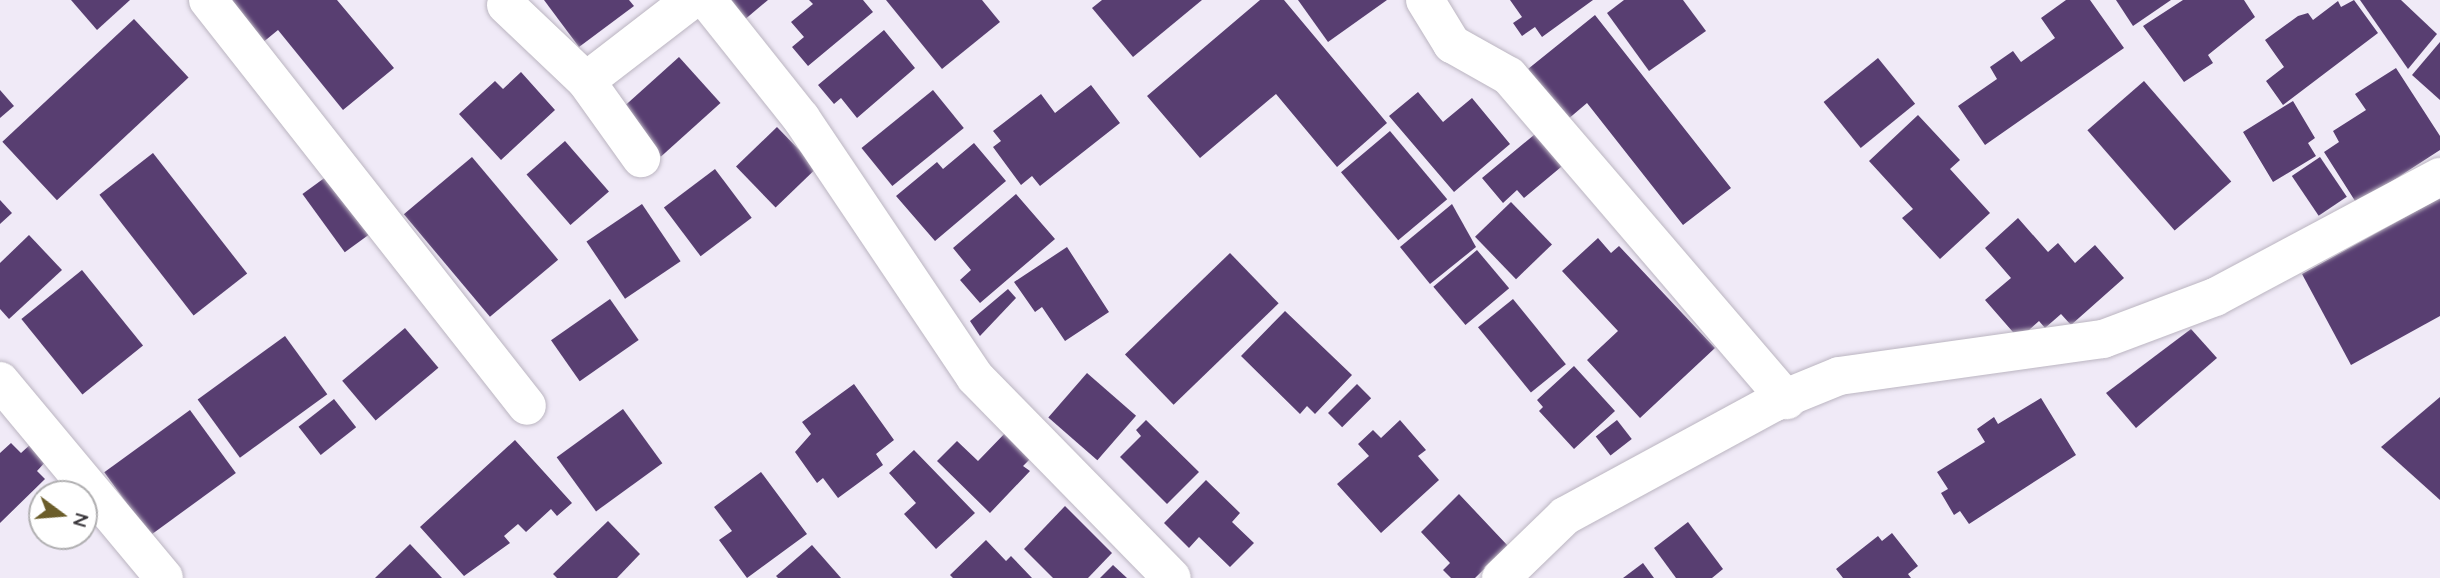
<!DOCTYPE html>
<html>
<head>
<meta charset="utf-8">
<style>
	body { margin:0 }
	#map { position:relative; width:2440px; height:578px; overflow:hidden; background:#f0eaf7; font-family:Quicksand,sans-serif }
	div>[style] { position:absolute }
	.building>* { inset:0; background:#583e71; transform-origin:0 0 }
	.roads { filter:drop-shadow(0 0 2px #bbb5c1) drop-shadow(0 0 2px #bbb5c1) }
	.minor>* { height:38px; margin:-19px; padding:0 19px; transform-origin:19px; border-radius:19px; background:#fff }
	span { translate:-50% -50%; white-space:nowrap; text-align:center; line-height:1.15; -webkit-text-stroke:7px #fff; paint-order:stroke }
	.north { position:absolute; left:28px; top:480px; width:70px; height:70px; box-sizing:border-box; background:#fff; border:2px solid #b0afb1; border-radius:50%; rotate:106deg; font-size:19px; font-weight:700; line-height:28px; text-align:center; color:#39363b }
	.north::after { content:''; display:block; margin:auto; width:24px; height:32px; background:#6b5d2a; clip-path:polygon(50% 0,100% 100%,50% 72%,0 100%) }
</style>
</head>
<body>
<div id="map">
	<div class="building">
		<i style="clip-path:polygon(71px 0,130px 0,97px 30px)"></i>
		<i style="clip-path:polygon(229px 0,337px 0,394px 68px,343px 110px,278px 30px,256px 48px)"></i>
		<i style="clip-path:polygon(544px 0,629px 0,634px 6px,579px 47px)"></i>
		<i style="clip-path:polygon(725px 0,768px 0,743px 21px)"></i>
		<i style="clip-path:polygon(809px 0,863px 0,873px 12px,808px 66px,792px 47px,804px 37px,791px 22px,813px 4px)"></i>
		<i style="clip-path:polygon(886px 0,982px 0,1000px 22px,942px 69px)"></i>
		<i style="clip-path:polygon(1102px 0,1202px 0,1133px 57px,1092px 8px)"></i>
		<i style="clip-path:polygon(1260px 0,1284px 0,1387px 123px,1337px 167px,1276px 94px,1200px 158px,1147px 96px)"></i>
		<i style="clip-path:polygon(1298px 0,1387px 0,1328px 42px)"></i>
		<i style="clip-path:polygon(1510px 0,1593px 0,1542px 37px,1535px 27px,1522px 36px,1513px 23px,1522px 17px)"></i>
		<i style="clip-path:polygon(1624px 0,1683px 0,1706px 31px,1649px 71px,1607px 13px)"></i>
		<i style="clip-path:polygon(2066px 0,2090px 0,2124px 48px,1985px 145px,1958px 106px,1997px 79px,1990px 67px,2013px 51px,2021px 62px,2055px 38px,2041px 18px)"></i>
		<i style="clip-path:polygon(2116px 0,2171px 0,2133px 26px)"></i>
		<i style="clip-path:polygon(2183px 0,2244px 0,2255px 17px,2208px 55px,2213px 63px,2184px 82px,2143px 26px)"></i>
		<i style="clip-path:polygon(2354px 0,2378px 33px,2283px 105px,2266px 81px,2284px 67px,2265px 40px,2298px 16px,2308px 13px,2313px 20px,2338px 1px,2341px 7px)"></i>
		<i style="clip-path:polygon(2360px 0,2401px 0,2437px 34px,2408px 69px)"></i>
		<i style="clip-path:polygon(1595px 15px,1731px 188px,1683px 225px,1587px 103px,1567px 120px,1528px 69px)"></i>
		<i style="left:134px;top:19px;width:80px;height:180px;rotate:47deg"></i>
		<i style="clip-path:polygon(884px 30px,915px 68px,857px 118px,841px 98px,834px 104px,818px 85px)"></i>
		<i style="clip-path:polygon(2440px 42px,2440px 100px,2412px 75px)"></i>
		<i style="left:679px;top:57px;width:62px;height:80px;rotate:48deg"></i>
		<i style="left:1878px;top:58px;width:59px;height:70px;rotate:51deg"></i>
		<i style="clip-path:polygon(2396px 68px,2440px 136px,2440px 150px,2357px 204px,2324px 152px,2339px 142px,2333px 131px,2366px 110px,2355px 94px)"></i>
		<i style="clip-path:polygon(521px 72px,555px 110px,501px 160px,459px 114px,495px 81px,503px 89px)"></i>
		<i style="left:2144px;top:81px;width:133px;height:75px;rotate:49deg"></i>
		<i style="clip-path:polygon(1091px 85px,1120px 123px,1040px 186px,1032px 176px,1021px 185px,993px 147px,1001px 141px,993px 131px,1041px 94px,1055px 113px)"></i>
		<i style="clip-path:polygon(0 90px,14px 106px,0 118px)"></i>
		<i style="left:933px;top:90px;width:49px;height:92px;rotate:51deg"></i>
		<i style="clip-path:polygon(1418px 92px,1443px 122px,1472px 98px,1510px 144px,1454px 192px,1389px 116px)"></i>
		<i style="clip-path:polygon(2293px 101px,2315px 138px,2308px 143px,2316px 156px,2273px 182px,2243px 132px)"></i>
		<i style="clip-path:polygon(1918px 115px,1960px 160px,1950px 169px,1990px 213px,1940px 259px,1902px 218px,1913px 209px,1869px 161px)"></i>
		<i style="left:777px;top:127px;width:57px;height:57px;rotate:46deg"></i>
		<i style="clip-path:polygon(1540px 130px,1567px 162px,1524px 198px,1517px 190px,1503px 203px,1482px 178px)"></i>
		<i style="left:1390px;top:131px;width:89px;height:64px;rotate:50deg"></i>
		<i style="left:565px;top:141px;width:67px;height:51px;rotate:49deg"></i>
		<i style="clip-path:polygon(974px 143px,1006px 181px,935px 241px,896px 196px,937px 162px,943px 169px)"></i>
		<i style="left:153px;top:153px;width:153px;height:68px;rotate:52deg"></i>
		<i style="left:472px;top:157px;width:134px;height:89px;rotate:50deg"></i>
		<i style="left:2320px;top:157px;width:48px;height:34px;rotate:56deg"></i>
		<i style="left:715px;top:169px;width:61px;height:64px;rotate:53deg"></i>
		<i style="left:334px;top:171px;width:72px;height:39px;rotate:54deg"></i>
		<i style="clip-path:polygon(1016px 194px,1055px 239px,980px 303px,960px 280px,971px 270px,953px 248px)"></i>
		<i style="clip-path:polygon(2440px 198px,2440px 316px,2351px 365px,2302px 274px)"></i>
		<i style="clip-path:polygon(0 200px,12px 213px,0 224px)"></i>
		<i style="left:1511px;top:202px;width:59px;height:50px;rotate:46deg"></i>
		<i style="left:642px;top:204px;width:69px;height:67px;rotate:56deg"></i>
		<i style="clip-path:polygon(1452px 204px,1476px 247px,1430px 284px,1400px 247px)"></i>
		<i style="clip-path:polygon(2018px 218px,2048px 252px,2058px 243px,2075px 263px,2095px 245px,2124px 278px,2071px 325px,2061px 314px,2045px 328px,2039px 321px,2019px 339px,1985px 300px,2011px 278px,1985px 248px)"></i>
		<i style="clip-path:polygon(29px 235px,62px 270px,9px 319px,0 309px,0 263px)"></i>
		<i style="clip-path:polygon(1598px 238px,1611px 253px,1619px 246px,1715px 348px,1640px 418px,1587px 360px,1618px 331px,1562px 271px)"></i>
		<i style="clip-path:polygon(1067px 247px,1109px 312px,1065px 341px,1042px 307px,1035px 312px,1014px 282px)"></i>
		<i style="left:1477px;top:250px;width:50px;height:57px;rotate:50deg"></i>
		<i style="left:1230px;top:253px;width:70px;height:146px;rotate:46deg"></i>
		<i style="left:82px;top:270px;width:97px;height:78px;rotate:51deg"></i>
		<i style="clip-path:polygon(1008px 289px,1016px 298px,980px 336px,970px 321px)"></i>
		<i style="left:610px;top:299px;width:50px;height:72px;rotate:55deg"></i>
		<i style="left:1513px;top:299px;width:84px;height:45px;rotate:51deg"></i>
		<i style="clip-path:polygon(1285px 311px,1352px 375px,1315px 414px,1307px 406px,1300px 414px,1241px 356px)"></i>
		<i style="left:405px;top:328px;width:52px;height:82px;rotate:50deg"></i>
		<i style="clip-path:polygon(2191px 329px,2217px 358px,2136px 428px,2106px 393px)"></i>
		<i style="left:285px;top:336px;width:72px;height:108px;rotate:54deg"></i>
		<i style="clip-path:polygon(1574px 366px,1615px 411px,1574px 449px,1539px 411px,1543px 407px,1537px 400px)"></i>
		<i style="left:1087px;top:373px;width:65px;height:59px;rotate:41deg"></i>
		<i style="clip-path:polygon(854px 384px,894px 440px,876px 454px,883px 465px,838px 498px,823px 478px,817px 483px,795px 452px,811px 434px,802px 422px)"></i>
		<i style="left:1357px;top:384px;width:20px;height:41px;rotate:45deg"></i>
		<i style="clip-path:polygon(2440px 397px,2440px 500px,2381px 447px)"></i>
		<i style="clip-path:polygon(2041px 398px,2076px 455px,1969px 524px,1960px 511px,1954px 515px,1941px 493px,1948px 489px,1937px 472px,1985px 442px,1977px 429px,1994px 417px,1998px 424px)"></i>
		<i style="left:334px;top:399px;width:36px;height:45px;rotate:52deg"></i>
		<i style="left:623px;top:409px;width:67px;height:82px;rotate:54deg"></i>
		<i style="left:190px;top:410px;width:78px;height:106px;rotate:54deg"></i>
		<i style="clip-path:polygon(1146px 420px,1199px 472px,1167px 504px,1120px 457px,1141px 436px,1136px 430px)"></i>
		<i style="clip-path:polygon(1400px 420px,1426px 450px,1418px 456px,1439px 480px,1381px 533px,1337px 484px,1369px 456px,1358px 444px,1373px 430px,1381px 438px)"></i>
		<i style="left:1617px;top:420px;width:24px;height:27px;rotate:52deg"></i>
		<i style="clip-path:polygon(1010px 428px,1036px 453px,1023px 466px,1030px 471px,990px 513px,937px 461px,957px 441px,978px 461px)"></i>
		<i style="clip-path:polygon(515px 440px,572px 503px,557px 516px,551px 509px,526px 532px,518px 524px,504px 536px,510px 543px,464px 576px,420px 527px)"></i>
		<i style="clip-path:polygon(11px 443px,21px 453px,32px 443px,48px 459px,37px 471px,45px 479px,0 523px,0 453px)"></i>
		<i style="clip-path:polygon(914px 450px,975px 513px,936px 549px,904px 514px,916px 503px,889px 473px)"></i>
		<i style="clip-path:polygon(761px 472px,807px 534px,747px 578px,719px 540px,732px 531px,714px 507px)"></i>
		<i style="clip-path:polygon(1206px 480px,1240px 513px,1232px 522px,1254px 543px,1230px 567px,1199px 537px,1189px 548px,1164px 523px)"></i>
		<i style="clip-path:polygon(1459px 494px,1508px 546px,1475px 578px,1451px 578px,1443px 570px,1450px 563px,1421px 532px)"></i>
		<i style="clip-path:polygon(1065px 506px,1112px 553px,1088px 578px,1053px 578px,1024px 549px)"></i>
		<i style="clip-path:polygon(608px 521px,640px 554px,617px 578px,557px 578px,553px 574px)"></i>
		<i style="clip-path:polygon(1688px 522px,1723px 569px,1712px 578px,1676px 578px,1654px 548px)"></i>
		<i style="clip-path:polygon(1892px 533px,1918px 566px,1908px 574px,1911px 578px,1843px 578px,1836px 569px,1878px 536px,1882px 541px)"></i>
		<i style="clip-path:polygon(986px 540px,1006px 561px,1011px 556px,1032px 578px,953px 578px,950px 575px)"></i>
		<i style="clip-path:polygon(410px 544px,442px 578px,375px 578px)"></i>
		<i style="clip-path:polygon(812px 545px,841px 578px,778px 578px,776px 576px)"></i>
		<i style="clip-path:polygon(1643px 563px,1654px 578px,1623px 578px)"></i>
		<i style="clip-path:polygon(1113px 565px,1127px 578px,1100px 578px)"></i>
	</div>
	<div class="roads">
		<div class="minor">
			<i style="left:208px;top:0;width:516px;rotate:51.84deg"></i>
			<i style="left:707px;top:0;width:151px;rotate:51.5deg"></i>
			<i style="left:801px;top:118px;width:312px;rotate:56.1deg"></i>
			<i style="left:975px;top:377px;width:281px;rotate:45.6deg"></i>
			<i style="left:1425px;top:0;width:52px;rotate:58.5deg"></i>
			<i style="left:1452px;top:44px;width:65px;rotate:29.3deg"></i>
			<i style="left:1509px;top:76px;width:427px;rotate:49.4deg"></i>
			<i style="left:506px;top:5px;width:110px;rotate:43.5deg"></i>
			<i style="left:586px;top:81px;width:95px;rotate:54.5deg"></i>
			<i style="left:586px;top:81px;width:133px;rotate:-37.6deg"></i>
			<i style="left:0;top:381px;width:256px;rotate:50.2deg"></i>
			<i style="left:1501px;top:578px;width:89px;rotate:-44.1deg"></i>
			<i style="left:1565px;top:516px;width:237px;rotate:-28.5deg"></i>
			<i style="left:1773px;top:403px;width:71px;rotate:-22.2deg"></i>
			<i style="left:1839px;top:376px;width:267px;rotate:-8deg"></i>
			<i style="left:2103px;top:339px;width:120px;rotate:-20.6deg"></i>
			<i style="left:2215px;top:297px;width:255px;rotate:-28.1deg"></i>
		</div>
	</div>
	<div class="north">N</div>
</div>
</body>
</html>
